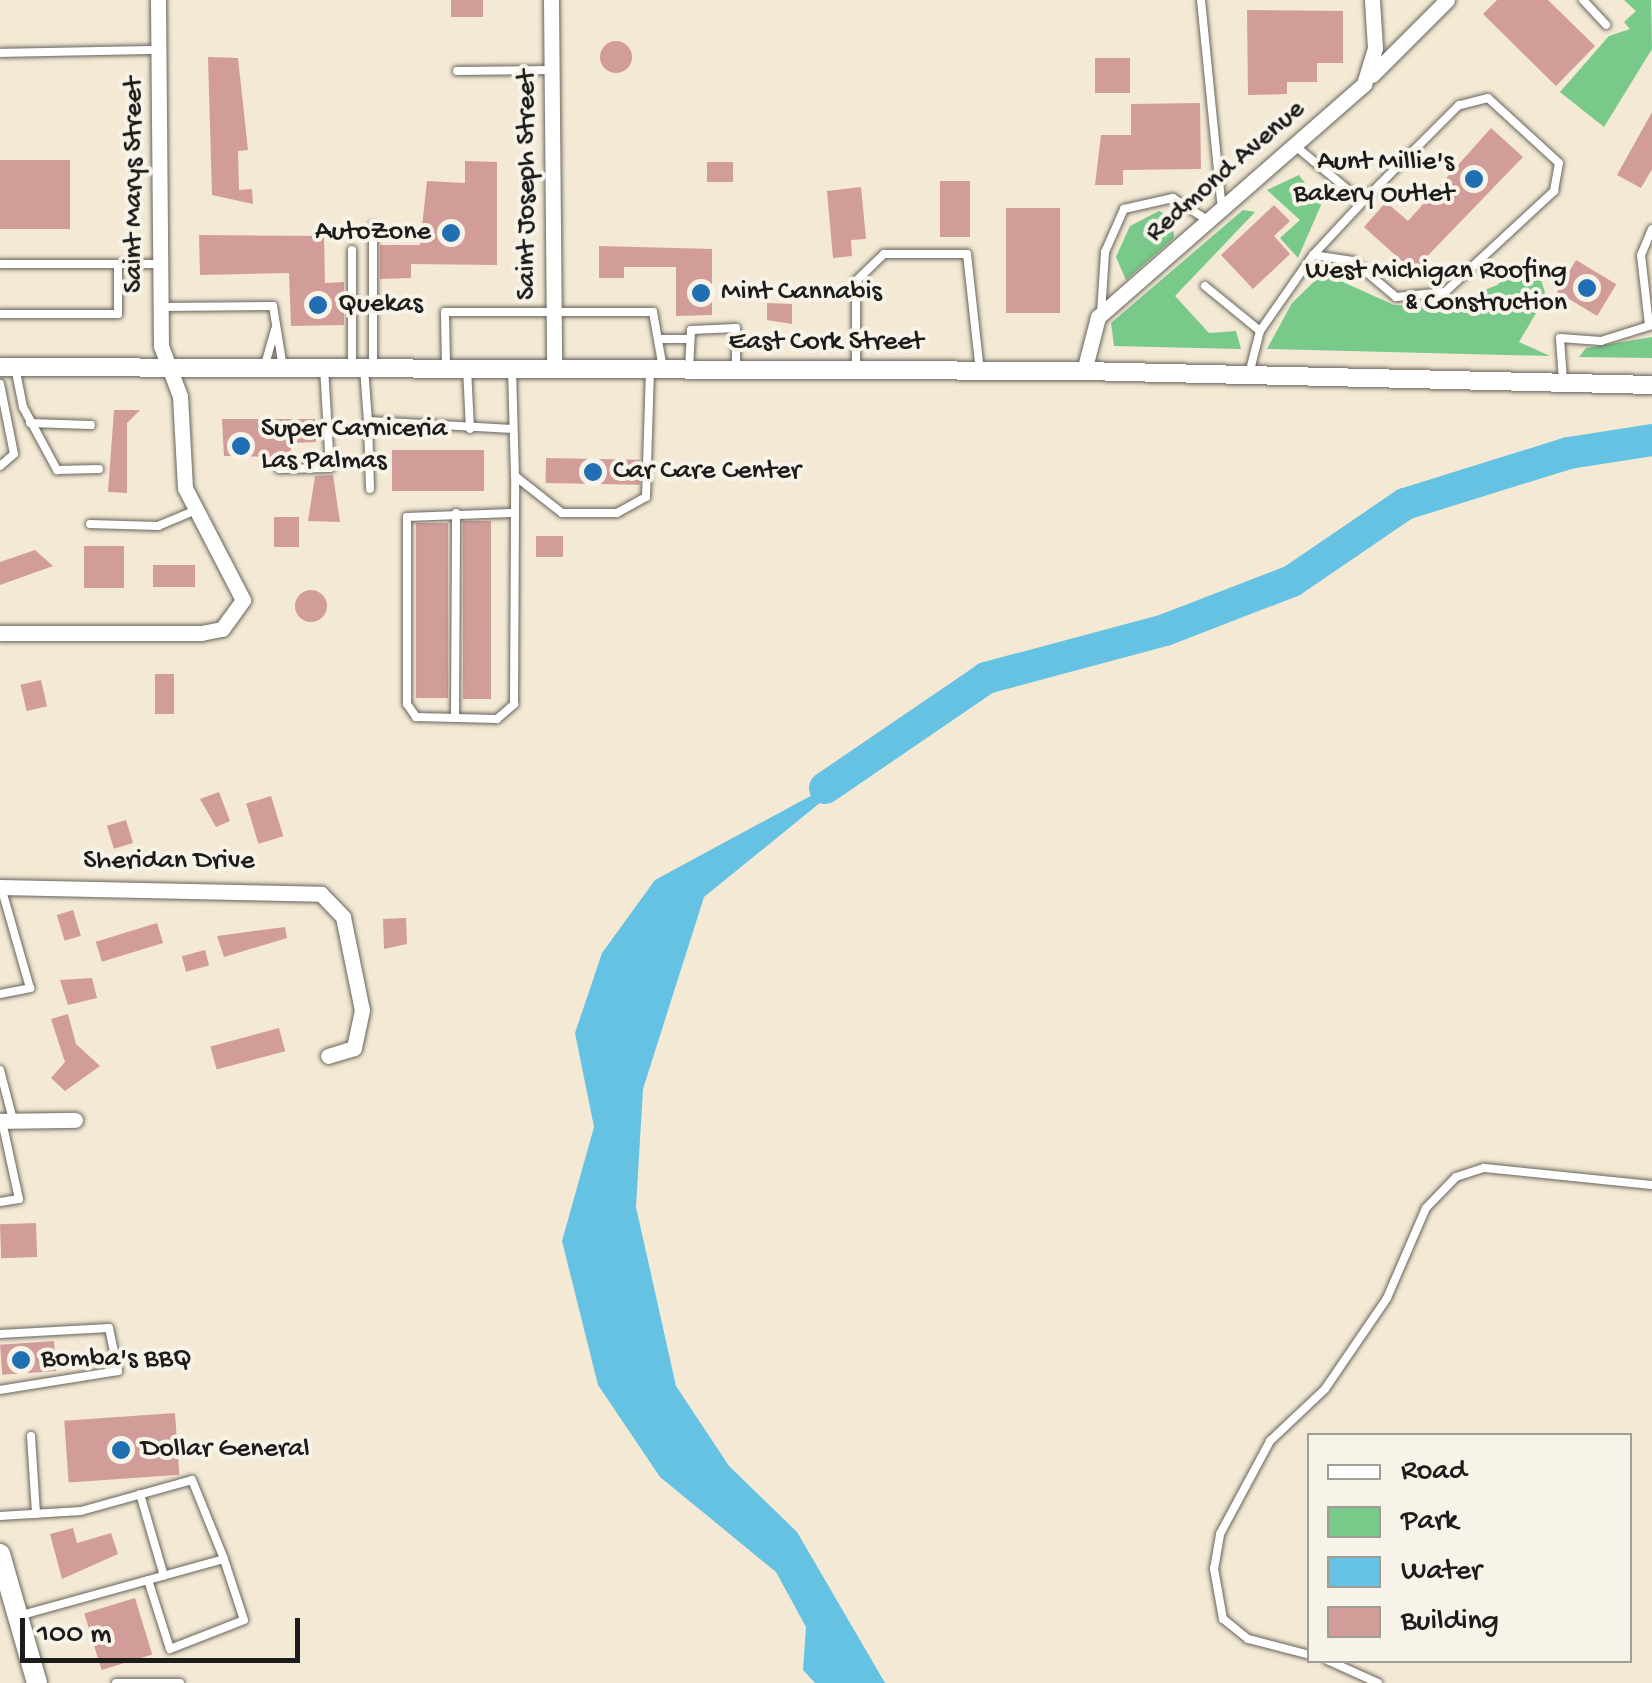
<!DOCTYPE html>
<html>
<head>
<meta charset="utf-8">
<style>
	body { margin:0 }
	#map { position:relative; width:1652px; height:1683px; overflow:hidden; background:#f3e9d4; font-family:"Gochi Hand",sans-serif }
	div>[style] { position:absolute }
	.green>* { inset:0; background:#78c98a }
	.water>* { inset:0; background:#65c2e3 }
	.river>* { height:32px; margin:-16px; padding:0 16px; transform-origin:16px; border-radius:16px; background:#65c2e3 }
	.building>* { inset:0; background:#d29d99; transform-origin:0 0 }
	.round { border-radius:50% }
	.roads { filter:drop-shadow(0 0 2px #67645c) drop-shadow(0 0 2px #67645c) }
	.service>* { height:8px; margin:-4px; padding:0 4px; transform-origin:4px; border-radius:4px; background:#fff }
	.minor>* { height:15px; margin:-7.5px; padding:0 7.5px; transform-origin:7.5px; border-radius:7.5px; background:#fff }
	.tertiary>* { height:18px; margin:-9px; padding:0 9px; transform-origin:9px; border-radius:9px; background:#fff }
	.secondary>* { height:20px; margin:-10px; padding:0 10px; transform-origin:10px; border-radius:10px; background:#fff }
	.dots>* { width:28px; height:28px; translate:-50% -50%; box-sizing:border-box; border:5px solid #f7f3e8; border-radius:50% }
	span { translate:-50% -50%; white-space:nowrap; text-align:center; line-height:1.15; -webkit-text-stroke:8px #f7f3e8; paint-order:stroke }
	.poi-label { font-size:28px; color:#1c1c1c }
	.right { translate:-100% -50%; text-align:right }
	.left { translate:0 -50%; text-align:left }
	.street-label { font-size:28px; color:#1c1c1c }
	.legend { position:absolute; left:1307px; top:1433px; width:325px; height:230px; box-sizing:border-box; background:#f7f3e8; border:2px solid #9f9d96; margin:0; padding:12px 18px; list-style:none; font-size:30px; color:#1c1c1c }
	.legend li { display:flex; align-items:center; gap:20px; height:50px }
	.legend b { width:50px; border:2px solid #9f9d96 }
	.scale { position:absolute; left:20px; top:1618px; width:280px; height:45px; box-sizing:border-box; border:5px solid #1c1c1c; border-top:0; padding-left:12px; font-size:30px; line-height:35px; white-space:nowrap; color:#1c1c1c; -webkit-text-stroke:8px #f7f3e8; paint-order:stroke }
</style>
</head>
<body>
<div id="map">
	<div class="green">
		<i style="clip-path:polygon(1624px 0,1651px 0,1652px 49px,1604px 127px,1560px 92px,1609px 36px,1630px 29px,1624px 22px,1636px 11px)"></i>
		<i style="clip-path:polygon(1299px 175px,1321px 205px,1298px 258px,1280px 238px,1300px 220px,1267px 190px)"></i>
		<i style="clip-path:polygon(1243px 210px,1255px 212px,1175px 296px,1209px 333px,1236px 331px,1241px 349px,1114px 346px,1111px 323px)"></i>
		<i style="clip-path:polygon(1159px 211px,1173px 218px,1174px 238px,1126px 280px,1116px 257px,1130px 226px)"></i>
		<i style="clip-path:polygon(1534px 257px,1546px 296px,1519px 342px,1550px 356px,1267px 349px,1292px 303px,1323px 273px,1394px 305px,1443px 307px,1497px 285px)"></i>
		<i style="clip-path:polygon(1652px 337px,1652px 358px,1579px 357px,1586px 348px)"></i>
	</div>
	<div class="water">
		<i style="clip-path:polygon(864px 767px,704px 897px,643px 1089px,636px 1207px,676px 1386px,729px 1466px,797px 1532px,885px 1683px,815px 1683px,803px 1670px,806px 1627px,776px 1572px,660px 1477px,598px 1385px,562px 1241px,594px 1127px,575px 1033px,602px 953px,655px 880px)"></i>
	</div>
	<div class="river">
		<i style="left:825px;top:788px;width:195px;rotate:-34.3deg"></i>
		<i style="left:986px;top:678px;width:185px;rotate:-15deg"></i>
		<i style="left:1165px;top:630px;width:136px;rotate:-21.1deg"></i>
		<i style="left:1292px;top:581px;width:137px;rotate:-34.3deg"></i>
		<i style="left:1405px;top:504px;width:172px;rotate:-17.3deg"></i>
		<i style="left:1569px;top:453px;width:84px;rotate:-8.9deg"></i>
	</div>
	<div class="building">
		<i style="left:451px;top:0;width:32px;height:17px"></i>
		<i style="clip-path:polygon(1497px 0,1548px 0,1595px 46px,1556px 86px,1483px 14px)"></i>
		<i style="clip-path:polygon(1247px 10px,1343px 11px,1343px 63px,1317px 63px,1317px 82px,1287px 82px,1287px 94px,1248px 95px)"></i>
		<i class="round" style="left:600px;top:41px;width:32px;height:32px"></i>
		<i style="clip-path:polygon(208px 57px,238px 58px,248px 150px,238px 151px,239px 190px,252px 189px,253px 204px,212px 195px)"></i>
		<i style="left:1095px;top:58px;width:35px;height:35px"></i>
		<i style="clip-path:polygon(1200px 103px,1201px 169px,1123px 170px,1123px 185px,1095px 185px,1101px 135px,1131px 135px,1131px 104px)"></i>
		<i style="clip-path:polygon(1652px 112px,1652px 169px,1641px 188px,1617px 175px)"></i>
		<i style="clip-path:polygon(1491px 128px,1523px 157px,1413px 271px,1364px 227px,1386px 202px,1408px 221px)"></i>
		<i style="left:0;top:160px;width:70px;height:69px"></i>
		<i style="clip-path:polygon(465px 161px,497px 162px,497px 265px,411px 264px,411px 278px,380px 279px,380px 245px,420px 245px,427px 181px,465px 183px)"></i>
		<i style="left:707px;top:162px;width:26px;height:20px"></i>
		<i style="left:940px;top:181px;width:30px;height:56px"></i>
		<i style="clip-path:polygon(861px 187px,866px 239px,851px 240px,852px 256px,833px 258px,827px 191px)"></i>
		<i style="clip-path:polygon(1274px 205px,1290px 221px,1274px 236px,1290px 254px,1253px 289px,1221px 255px)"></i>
		<i style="left:1006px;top:208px;width:54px;height:105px"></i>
		<i style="clip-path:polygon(199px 235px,324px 236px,325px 283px,344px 282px,344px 325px,291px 326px,289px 273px,200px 275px)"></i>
		<i style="clip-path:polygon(599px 246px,712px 249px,712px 315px,676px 316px,676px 267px,624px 267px,624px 278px,599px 278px)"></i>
		<i style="left:1576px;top:260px;width:47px;height:37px;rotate:31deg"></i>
		<i style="clip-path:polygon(767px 303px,792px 304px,792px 324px,767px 320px)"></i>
		<i style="clip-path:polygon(114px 410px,140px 410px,127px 423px,127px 493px,108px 492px)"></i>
		<i style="clip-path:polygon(222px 419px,315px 419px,316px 442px,291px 443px,291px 457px,224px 456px)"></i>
		<i style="left:392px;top:450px;width:92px;height:41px"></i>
		<i style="left:546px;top:458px;width:94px;height:25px;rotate:1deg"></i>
		<i style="clip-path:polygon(333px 475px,340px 522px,308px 521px,315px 476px)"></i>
		<i style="left:274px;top:517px;width:25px;height:30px"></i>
		<i style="left:491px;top:521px;width:178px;height:28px;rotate:90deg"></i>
		<i style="left:448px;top:523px;width:175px;height:32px;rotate:90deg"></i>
		<i style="left:536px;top:536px;width:27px;height:21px"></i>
		<i style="left:84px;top:546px;width:40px;height:42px"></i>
		<i style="clip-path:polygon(35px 550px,53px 566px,0 585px,0 562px)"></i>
		<i style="left:153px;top:565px;width:42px;height:22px"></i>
		<i class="round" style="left:295px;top:590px;width:32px;height:32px"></i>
		<i style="left:155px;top:674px;width:19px;height:40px"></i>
		<i style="left:41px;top:680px;width:27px;height:21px;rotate:77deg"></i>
		<i style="clip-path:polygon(219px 792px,230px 821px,216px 827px,200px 799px)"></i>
		<i style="left:271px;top:796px;width:42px;height:26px;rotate:73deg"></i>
		<i style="left:126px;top:820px;width:24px;height:20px;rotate:73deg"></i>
		<i style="left:73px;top:910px;width:27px;height:17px;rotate:73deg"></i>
		<i style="clip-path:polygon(406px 918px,407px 944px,384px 949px,383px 919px)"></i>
		<i style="left:157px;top:923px;width:21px;height:64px;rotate:73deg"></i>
		<i style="clip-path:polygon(285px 927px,287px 938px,224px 957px,217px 936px)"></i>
		<i style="left:205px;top:950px;width:16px;height:24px;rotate:75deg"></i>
		<i style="clip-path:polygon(92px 978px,97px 998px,68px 1005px,60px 980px)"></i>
		<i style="clip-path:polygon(68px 1014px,76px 1044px,100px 1066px,65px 1091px,51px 1078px,65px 1062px,51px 1019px)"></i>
		<i style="left:279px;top:1028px;width:24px;height:71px;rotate:75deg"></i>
		<i style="left:36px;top:1223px;width:34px;height:36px;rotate:88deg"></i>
		<i style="left:54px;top:1341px;width:30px;height:54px;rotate:86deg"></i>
		<i style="left:175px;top:1413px;width:62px;height:111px;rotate:86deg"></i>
		<i style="clip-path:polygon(73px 1528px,77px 1543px,111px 1533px,118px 1554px,62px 1579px,50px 1534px)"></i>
		<i style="left:135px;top:1598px;width:59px;height:53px;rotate:73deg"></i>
	</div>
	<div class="roads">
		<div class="service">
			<i style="left:1201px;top:0;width:210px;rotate:84.3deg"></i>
			<i style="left:1583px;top:0;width:34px;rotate:47deg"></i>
			<i style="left:0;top:53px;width:159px;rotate:-1.1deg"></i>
			<i style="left:457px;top:71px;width:95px;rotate:-0.6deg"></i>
			<i style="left:1314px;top:254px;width:81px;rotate:-47deg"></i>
			<i style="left:0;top:264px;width:161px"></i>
			<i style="left:1205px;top:286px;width:71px;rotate:39.3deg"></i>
			<i style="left:161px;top:307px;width:112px;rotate:-0.5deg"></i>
			<i style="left:273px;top:306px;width:63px;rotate:80.8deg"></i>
			<i style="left:0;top:314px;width:118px"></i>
			<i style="left:118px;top:314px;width:49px;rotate:-90deg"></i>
			<i style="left:1101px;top:314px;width:62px;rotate:-86.3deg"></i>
			<i style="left:1105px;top:252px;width:47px;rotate:-66.2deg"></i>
			<i style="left:1124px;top:209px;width:50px;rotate:-12.7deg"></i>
			<i style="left:1173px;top:198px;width:40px;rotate:32.9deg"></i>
			<i style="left:1649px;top:325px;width:70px;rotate:-96.5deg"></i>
			<i style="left:1641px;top:255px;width:28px;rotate:-67deg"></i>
			<i style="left:662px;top:339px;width:28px"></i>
			<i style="left:446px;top:366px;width:54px;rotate:-91.1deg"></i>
			<i style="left:445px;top:312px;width:208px"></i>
			<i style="left:653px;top:312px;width:58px;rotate:80deg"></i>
			<i style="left:15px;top:367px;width:41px;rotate:78.7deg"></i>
			<i style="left:23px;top:407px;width:72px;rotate:61.6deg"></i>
			<i style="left:57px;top:470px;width:42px;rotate:-1.4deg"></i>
			<i style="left:264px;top:368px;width:40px;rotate:-74deg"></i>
			<i style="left:352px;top:368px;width:118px;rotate:-90deg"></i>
			<i style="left:364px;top:368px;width:53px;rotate:85.7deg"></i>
			<i style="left:368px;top:421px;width:145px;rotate:3.2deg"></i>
			<i style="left:373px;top:368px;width:142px;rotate:-90deg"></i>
			<i style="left:467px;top:368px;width:61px;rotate:87.2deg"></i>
			<i style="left:512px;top:369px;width:107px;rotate:88.4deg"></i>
			<i style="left:515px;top:476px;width:60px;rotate:38.2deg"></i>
			<i style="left:562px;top:513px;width:55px"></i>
			<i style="left:617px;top:513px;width:33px;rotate:-29deg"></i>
			<i style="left:646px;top:497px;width:128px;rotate:-88.2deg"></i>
			<i style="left:689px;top:369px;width:39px;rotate:-87deg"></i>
			<i style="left:691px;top:330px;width:45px;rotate:-2.5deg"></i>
			<i style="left:736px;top:328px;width:41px;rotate:90deg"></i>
			<i style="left:856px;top:370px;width:89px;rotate:-90deg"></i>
			<i style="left:856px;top:281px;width:39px;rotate:-44deg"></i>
			<i style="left:884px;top:254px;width:83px"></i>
			<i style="left:967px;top:254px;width:118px;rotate:83.7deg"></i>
			<i style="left:1249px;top:374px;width:44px;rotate:-75.7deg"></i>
			<i style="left:1260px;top:331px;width:93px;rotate:-55.1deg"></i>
			<i style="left:1313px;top:255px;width:40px;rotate:8.5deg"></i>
			<i style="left:1353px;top:261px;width:56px;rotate:39.9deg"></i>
			<i style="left:1396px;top:297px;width:49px;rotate:-5.8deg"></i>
			<i style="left:1445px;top:292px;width:149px;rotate:-42.8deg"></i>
			<i style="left:1554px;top:191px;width:28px;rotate:-80deg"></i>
			<i style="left:1559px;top:163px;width:96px;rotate:-137.5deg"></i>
			<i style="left:1488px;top:98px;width:30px;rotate:166deg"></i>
			<i style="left:1459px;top:105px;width:127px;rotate:135deg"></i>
			<i style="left:1369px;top:195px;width:17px;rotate:-173deg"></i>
			<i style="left:1352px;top:193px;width:77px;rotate:-140.3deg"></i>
			<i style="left:1563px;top:381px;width:43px;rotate:-94deg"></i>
			<i style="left:1560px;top:338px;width:41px;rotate:4.2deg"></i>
			<i style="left:1601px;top:341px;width:53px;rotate:-17.4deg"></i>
			<i style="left:0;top:384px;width:71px;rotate:78.7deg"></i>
			<i style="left:14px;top:454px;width:18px;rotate:139deg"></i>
			<i style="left:368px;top:421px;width:68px;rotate:88.3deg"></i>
			<i style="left:30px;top:423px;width:61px;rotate:1.9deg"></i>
			<i style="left:279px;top:469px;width:51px;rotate:-1.1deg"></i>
			<i style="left:330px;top:468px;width:100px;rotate:-93.4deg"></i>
			<i style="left:511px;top:513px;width:104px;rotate:177.8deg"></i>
			<i style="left:407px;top:517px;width:187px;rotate:90deg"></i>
			<i style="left:407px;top:704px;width:16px;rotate:55deg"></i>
			<i style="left:416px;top:717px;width:81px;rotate:1.4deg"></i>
			<i style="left:497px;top:719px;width:23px;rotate:-41deg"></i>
			<i style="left:514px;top:704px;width:228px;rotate:-89.7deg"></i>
			<i style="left:90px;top:524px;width:68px;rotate:1.7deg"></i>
			<i style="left:158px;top:526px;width:41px;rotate:-22.8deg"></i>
			<i style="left:455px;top:718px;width:205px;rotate:-89.7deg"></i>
			<i style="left:0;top:994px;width:31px;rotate:-11deg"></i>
			<i style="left:30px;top:988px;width:105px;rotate:-106deg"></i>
			<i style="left:0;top:1070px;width:52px;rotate:75.4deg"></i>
			<i style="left:0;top:1202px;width:19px;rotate:-9deg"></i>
			<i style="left:19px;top:1199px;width:80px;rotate:-102.3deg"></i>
			<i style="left:0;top:1334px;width:109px;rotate:-3.2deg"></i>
			<i style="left:109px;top:1328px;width:44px;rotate:78.2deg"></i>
			<i style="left:118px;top:1371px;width:120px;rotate:170.9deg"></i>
			<i style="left:31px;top:1436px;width:78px;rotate:86.3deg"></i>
			<i style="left:140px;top:1494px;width:85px;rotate:73.7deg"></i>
			<i style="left:0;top:1516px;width:81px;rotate:-3.5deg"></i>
			<i style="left:81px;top:1511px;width:115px;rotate:-15.6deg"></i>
			<i style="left:192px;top:1480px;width:85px;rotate:67.9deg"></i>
			<i style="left:224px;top:1559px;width:214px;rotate:164.5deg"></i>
			<i style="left:148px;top:1580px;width:72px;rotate:72.3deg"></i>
			<i style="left:170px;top:1649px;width:79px;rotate:-21.4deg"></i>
			<i style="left:244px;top:1620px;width:64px;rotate:-108.2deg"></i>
			<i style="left:1310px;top:1655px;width:64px;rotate:-165.5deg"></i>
			<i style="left:1248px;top:1639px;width:32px;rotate:-141deg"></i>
			<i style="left:1223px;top:1619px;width:51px;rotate:-100.2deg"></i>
			<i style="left:1214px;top:1569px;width:36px;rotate:-80deg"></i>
			<i style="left:1220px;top:1534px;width:106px;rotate:-61.7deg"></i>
			<i style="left:1270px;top:1441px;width:76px;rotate:-43.4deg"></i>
			<i style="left:1325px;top:1389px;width:110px;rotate:-55.7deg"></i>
			<i style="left:1387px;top:1298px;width:98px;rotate:-66.6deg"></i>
			<i style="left:1426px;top:1208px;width:43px;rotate:-45.9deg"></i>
			<i style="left:1456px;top:1177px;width:29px;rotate:-18deg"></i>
			<i style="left:1484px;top:1168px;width:169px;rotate:5.8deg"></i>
			<i style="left:1327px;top:1660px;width:56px;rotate:24.3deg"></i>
			<i style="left:116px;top:1683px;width:64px"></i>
		</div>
		<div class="minor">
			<i style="left:551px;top:0;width:369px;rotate:89.5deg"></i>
			<i style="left:1372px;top:75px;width:106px;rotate:-45deg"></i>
			<i style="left:1084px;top:371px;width:56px;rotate:-75.5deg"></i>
			<i style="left:1098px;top:317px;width:354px;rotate:-41.2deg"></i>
			<i style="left:1364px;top:84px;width:38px;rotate:-73deg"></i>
			<i style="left:1375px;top:48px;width:48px;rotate:-93.6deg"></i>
			<i style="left:0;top:633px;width:201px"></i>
			<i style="left:201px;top:633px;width:21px;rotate:-11deg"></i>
			<i style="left:222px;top:629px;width:36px;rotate:-54deg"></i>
			<i style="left:243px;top:600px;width:126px;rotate:-117.4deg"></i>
			<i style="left:185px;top:488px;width:92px;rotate:-93.1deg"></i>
			<i style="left:180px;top:396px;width:53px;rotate:-110.8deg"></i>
			<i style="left:161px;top:346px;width:346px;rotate:-90.5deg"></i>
			<i style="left:0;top:887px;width:321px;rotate:1.2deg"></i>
			<i style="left:321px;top:894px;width:32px;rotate:46deg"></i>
			<i style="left:343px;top:917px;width:95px;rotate:78.5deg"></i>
			<i style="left:362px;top:1010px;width:39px;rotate:102deg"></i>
			<i style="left:354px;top:1048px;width:27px;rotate:163deg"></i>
			<i style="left:0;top:1121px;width:75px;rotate:-0.8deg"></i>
		</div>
		<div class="tertiary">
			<i style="left:0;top:367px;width:1084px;rotate:0.21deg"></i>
			<i style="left:1084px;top:371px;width:568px;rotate:1.41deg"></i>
		</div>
		<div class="secondary">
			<i style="left:0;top:1554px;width:134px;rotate:74deg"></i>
		</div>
	</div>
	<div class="dots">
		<i style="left:1474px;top:179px;background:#1f6fb2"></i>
		<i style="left:451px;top:233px;background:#1f6fb2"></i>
		<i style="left:1587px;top:288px;background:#1f6fb2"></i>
		<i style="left:701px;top:293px;background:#1f6fb2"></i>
		<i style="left:318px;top:305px;background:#1f6fb2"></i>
		<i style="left:241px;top:446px;background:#1f6fb2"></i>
		<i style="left:593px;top:472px;background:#1f6fb2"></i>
		<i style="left:21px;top:1360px;background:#1f6fb2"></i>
		<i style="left:121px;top:1450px;background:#1f6fb2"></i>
	</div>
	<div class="poi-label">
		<span class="right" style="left:1454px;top:179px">Aunt Millie's<br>Bakery Outlet</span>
		<span class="right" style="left:431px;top:233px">AutoZone</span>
		<span class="right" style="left:1567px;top:288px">West Michigan Roofing<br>&amp; Construction</span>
		<span class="left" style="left:721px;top:293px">Mint Cannabis</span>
		<span class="left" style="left:338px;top:305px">Quekas</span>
		<span class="left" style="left:261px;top:446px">Super Carniceria<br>Las Palmas</span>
		<span class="left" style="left:613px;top:472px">Car Care Center</span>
		<span class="left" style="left:41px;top:1360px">Bomba's BBQ</span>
		<span class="left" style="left:141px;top:1450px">Dollar General</span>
	</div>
	<div class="street-label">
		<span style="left:1226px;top:172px;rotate:-41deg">Redmond Avenue</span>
		<span style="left:135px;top:185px;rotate:-90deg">Saint Marys Street</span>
		<span style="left:528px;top:185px;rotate:-90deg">Saint Joseph Street</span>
		<span style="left:826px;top:343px">East Cork Street</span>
		<span style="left:169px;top:862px">Sheridan Drive</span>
	</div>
	<ul class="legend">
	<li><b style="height:12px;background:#fff"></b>Road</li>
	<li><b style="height:28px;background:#78c98a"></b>Park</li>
	<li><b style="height:28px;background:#65c2e3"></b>Water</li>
	<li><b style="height:28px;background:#d29d99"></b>Building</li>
	</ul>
	<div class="scale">100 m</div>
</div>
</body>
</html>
